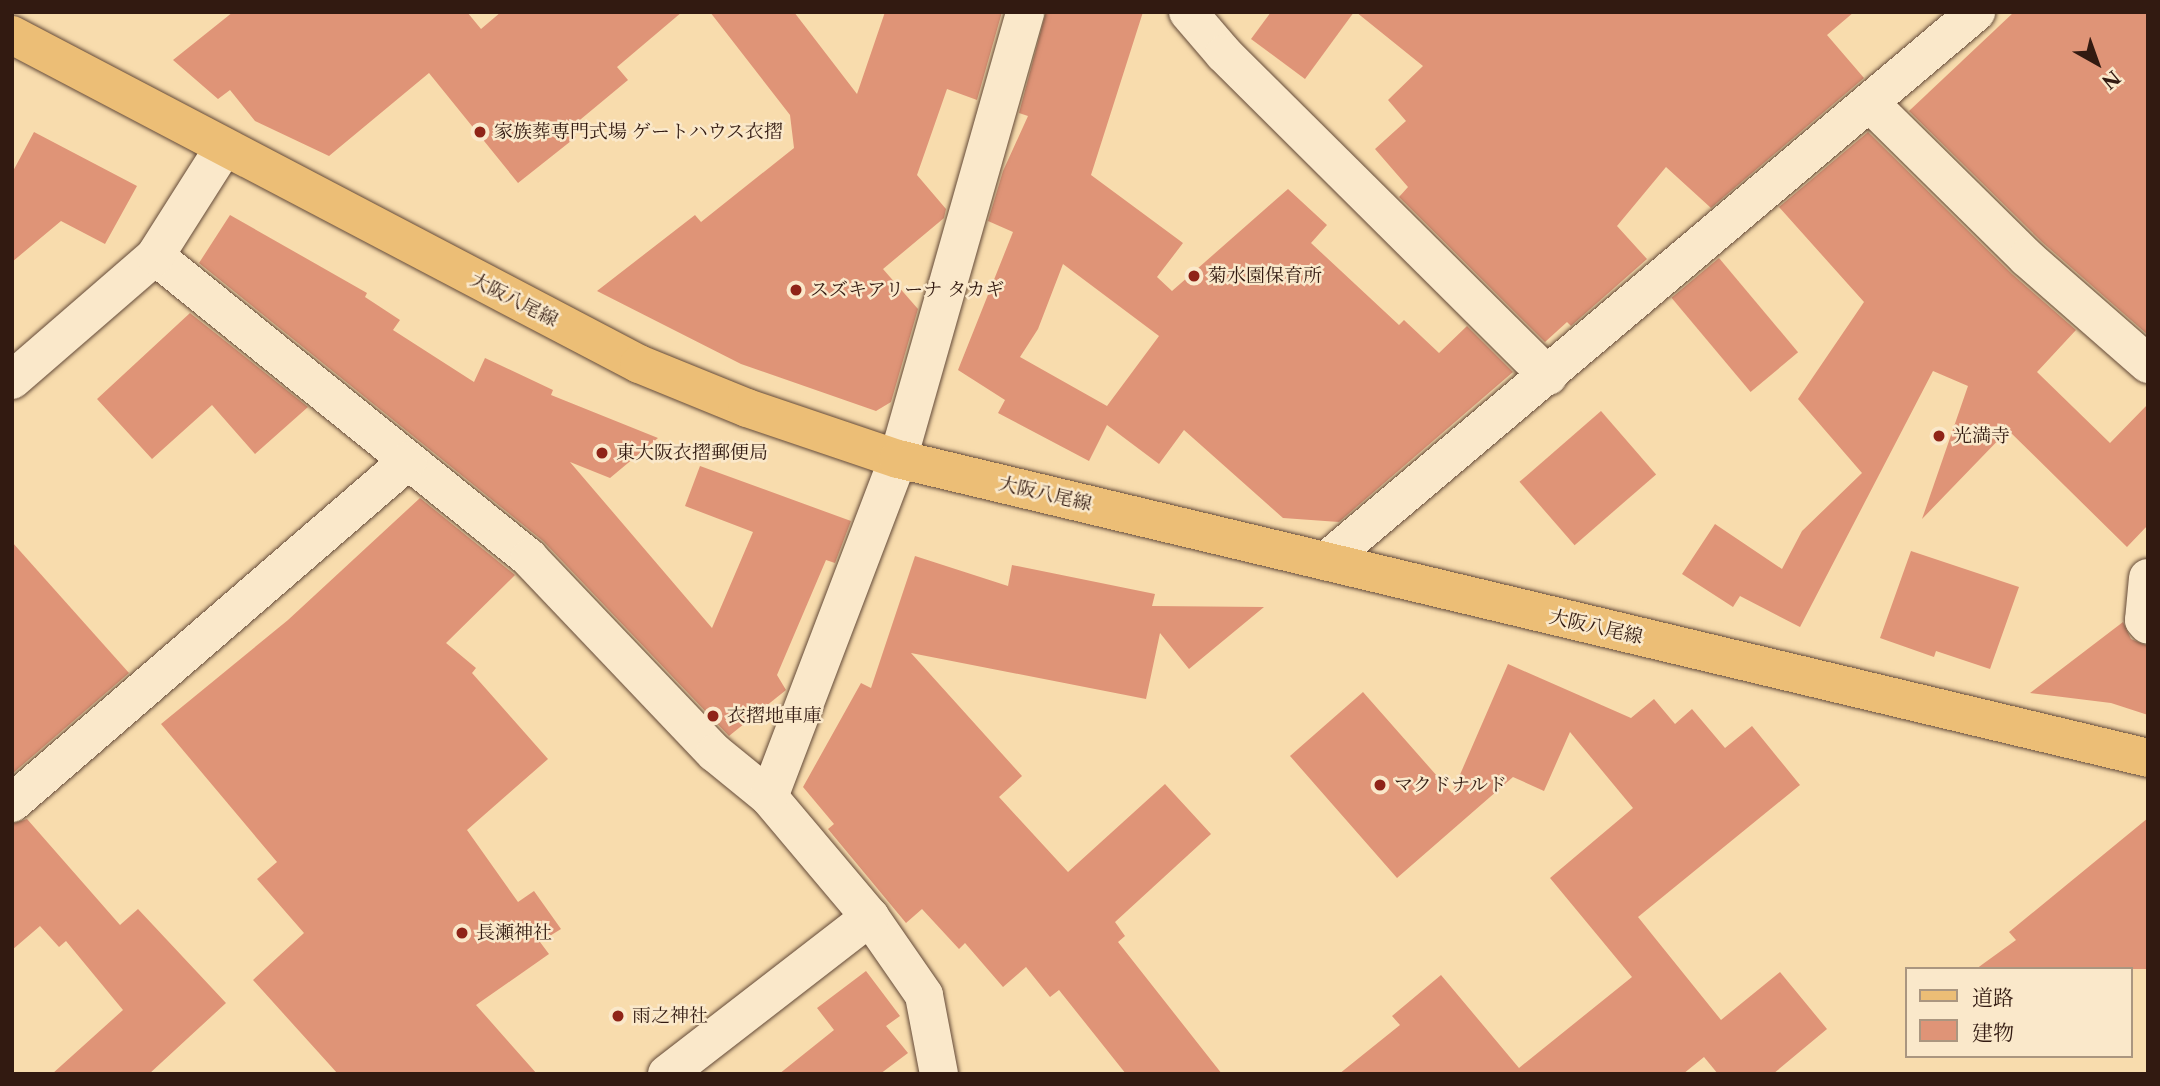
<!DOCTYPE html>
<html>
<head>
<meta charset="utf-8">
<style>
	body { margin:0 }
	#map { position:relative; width:2160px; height:1086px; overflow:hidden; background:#f8dcad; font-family:"Libre Caslon Text","Noto Serif JP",serif }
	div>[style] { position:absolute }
	.building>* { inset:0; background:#df9477; transform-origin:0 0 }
	.roads { filter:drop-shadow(0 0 2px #644a38) drop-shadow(0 0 2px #644a38) }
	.minor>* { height:38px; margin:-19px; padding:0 19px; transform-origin:19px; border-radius:19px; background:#fae8ca }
	.major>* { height:38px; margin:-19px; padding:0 19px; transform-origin:19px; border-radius:19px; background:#ecbe76 }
	.dots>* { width:19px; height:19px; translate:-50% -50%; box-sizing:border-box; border:4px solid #fae8ca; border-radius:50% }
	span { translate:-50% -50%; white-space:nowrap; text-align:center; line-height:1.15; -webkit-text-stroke:5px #fae8ca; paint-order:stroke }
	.poi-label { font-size:19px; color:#321a11 }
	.left { translate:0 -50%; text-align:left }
	.street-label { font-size:19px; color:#321a11 }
	.frame { position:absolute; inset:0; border:14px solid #321a11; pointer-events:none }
	.legend { position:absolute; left:1905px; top:967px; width:228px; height:91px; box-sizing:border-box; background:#fae8ca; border:2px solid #aa9680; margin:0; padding:9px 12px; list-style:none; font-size:21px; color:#321a11 }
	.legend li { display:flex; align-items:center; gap:14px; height:35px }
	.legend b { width:35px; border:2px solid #aa9680 }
	.north { position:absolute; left:2062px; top:28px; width:70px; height:70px; -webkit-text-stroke:5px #fae8ca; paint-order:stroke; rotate:140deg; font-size:19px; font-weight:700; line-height:28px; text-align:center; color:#321a11 }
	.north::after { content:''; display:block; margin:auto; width:24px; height:32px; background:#321a11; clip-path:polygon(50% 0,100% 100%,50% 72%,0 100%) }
</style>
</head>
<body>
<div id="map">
	<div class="building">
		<i style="clip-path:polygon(233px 12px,467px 12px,481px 29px,501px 12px,682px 12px,617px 67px,628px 80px,569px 129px,576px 137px,518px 183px,429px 73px,329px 156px,255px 121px,230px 90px,218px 99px,173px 60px)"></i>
		<i style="clip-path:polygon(710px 12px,794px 12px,857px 94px,885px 12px,1002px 12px,977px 100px,947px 89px,917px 175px,946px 209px,944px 218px,883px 269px,918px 309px,891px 402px,876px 411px,741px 364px,597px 291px,695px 215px,701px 222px,794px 148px,790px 115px)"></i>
		<i style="clip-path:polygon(evenodd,1046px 12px,1143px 12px,1091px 175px,1183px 243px,1157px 277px,1172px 291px,1288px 189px,1327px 225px,1311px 243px,1399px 325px,1404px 320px,1439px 353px,1467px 326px,1513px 372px,1339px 522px,1283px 518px,1184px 430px,1159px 464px,1107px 425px,1089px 461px,998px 413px,1005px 400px,958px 370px,1013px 232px,988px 221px,1003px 171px,1028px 116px,1019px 113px,1046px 12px,1063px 264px,1159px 336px,1107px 406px,1020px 357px,1038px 329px,1063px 264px)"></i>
		<i style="clip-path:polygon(1271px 12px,1354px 12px,1305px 79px,1251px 39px)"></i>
		<i style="clip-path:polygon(1356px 12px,1854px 12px,1827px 35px,1864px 78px,1711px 208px,1666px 167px,1617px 226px,1647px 259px,1571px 326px,1567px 322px,1545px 342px,1399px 197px,1408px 187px,1375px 149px,1406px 121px,1388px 100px,1423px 66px)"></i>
		<i style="clip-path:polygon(2014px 12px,2148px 12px,2148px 335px,2042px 242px,1909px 111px)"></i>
		<i style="clip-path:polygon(34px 132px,137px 186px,105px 244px,61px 221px,12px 262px,12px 173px)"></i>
		<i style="clip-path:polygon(1868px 132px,2012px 274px,2076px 330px,2037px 372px,2110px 443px,2148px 404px,2148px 525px,2127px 547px,2008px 430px,1922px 519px,1968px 386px,1933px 371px,1800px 627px,1740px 596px,1733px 607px,1682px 574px,1715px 524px,1782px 569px,1802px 531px,1862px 473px,1798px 399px,1864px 302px,1779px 207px)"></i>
		<i style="clip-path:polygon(230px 215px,367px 293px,365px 297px,400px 320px,393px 330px,474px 382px,485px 358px,553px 390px,551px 395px,658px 438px,610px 478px,570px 462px,712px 628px,753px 532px,685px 506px,700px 466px,851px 521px,835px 563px,826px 560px,777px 675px,786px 690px,729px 736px,543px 541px,199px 263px)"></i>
		<i style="left:1719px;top:258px;width:123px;height:62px;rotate:50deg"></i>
		<i style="clip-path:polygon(190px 313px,308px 407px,255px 454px,212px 405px,152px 459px,97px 399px)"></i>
		<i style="left:1601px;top:411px;width:84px;height:108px;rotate:49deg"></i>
		<i style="clip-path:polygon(420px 498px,515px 575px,446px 643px,476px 668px,472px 673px,548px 759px,467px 830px,518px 902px,534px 891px,561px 929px,540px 942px,549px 954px,476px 1005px,537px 1074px,338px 1074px,253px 980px,304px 933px,257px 879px,277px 862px,161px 724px,288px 620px)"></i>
		<i style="clip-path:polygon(12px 542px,129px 673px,12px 774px)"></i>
		<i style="clip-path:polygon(1911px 551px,2019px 587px,1990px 669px,1936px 651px,1934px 657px,1880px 638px)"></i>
		<i style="clip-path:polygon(915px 556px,1008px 586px,1012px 565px,1155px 594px,1152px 606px,1264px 607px,1189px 669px,1160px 633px,1146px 699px,911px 653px,1022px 776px,999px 797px,1068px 872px,1165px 784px,1211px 834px,1115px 922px,1125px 936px,1118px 942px,1222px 1074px,1126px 1074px,1059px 990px,1050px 997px,1026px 967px,1003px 987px,965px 943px,959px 949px,922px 909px,906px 923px,828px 829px,834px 824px,803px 787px,861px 683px,871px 688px)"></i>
		<i style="clip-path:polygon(2123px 622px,2131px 639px,2148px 646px,2148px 715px,2111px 703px,2030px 693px)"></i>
		<i style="clip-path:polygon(1508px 664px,1631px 718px,1654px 699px,1675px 724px,1692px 709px,1725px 748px,1752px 726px,1800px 785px,1638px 917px,1721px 1020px,1780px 972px,1827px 1029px,1773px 1074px,1718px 1074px,1704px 1057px,1683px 1074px,1339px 1074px,1400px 1025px,1392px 1016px,1441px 975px,1519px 1068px,1632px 977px,1550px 878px,1633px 808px,1570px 732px,1544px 791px,1513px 777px,1397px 878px,1290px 756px,1363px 692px,1452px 793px)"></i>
		<i style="clip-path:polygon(2148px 818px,2148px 969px,1976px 969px,2016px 940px,2009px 932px)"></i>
		<i style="clip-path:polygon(27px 819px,120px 925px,138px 909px,226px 1003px,149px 1074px,52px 1074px,123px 1010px,66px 941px,59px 947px,40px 926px,12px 950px,12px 824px)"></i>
		<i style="clip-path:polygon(866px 971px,900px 1016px,886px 1026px,908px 1053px,880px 1074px,779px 1074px,834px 1030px,817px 1008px)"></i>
	</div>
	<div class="roads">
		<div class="minor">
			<i style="left:1188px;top:12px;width:55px;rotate:49.4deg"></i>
			<i style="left:1224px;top:54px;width:457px;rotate:44.8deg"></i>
			<i style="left:1872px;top:105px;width:218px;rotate:44.6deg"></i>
			<i style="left:2027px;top:258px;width:161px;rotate:41.2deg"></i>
			<i style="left:155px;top:256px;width:481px;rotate:38.9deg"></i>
			<i style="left:529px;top:558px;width:269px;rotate:46.4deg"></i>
			<i style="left:715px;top:753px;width:70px;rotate:39.2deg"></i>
			<i style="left:12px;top:380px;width:189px;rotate:-40.9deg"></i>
			<i style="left:155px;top:256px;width:127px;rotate:-57.6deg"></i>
			<i style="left:1326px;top:561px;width:851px;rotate:-40.18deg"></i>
			<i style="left:2148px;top:578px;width:42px;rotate:95.4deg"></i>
			<i style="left:2144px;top:620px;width:6px;rotate:51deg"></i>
			<i style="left:12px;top:803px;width:523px;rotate:-40.82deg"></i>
			<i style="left:667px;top:1074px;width:257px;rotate:-37.7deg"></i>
			<i style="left:939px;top:1074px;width:80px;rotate:-100.8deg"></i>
			<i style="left:924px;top:995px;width:95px;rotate:-124.7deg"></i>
			<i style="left:870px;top:917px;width:157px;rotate:-130.1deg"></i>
			<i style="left:769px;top:797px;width:362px;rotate:-69.1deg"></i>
			<i style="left:898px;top:459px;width:465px;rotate:-74.1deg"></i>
		</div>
		<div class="major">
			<i style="left:12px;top:35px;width:708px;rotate:27.69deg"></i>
			<i style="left:639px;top:364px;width:117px;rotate:22.2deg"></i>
			<i style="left:747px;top:408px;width:159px;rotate:18.7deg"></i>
			<i style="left:898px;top:459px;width:1285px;rotate:13.45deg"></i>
		</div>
	</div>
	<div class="dots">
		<i style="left:480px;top:132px;background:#8f2418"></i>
		<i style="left:1194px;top:276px;background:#8f2418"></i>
		<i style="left:796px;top:290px;background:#8f2418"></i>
		<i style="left:1939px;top:436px;background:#8f2418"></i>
		<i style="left:602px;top:453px;background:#8f2418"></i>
		<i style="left:713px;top:716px;background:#8f2418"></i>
		<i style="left:1380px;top:785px;background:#8f2418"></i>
		<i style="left:462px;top:933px;background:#8f2418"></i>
		<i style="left:618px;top:1016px;background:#8f2418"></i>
	</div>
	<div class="poi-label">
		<span class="left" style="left:494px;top:132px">家族葬専門式場 ゲートハウス衣摺</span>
		<span class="left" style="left:1208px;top:276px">菊水園保育所</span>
		<span class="left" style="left:810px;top:290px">スズキアリーナ タカギ</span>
		<span class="left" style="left:1953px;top:436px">光満寺</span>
		<span class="left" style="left:616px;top:453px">東大阪衣摺郵便局</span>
		<span class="left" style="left:727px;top:716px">衣摺地車庫</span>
		<span class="left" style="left:1394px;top:785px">マクドナルド</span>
		<span class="left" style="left:476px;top:933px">長瀬神社</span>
		<span class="left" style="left:632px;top:1016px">雨之神社</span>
	</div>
	<div class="street-label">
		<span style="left:514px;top:300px;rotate:27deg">大阪八尾線</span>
		<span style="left:1045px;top:494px;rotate:13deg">大阪八尾線</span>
		<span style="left:1596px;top:627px;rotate:13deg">大阪八尾線</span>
	</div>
	<div class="frame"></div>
	<ul class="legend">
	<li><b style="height:9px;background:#ecbe76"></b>道路</li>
	<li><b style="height:19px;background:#df9477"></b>建物</li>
	</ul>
	<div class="north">N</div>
</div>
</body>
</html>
